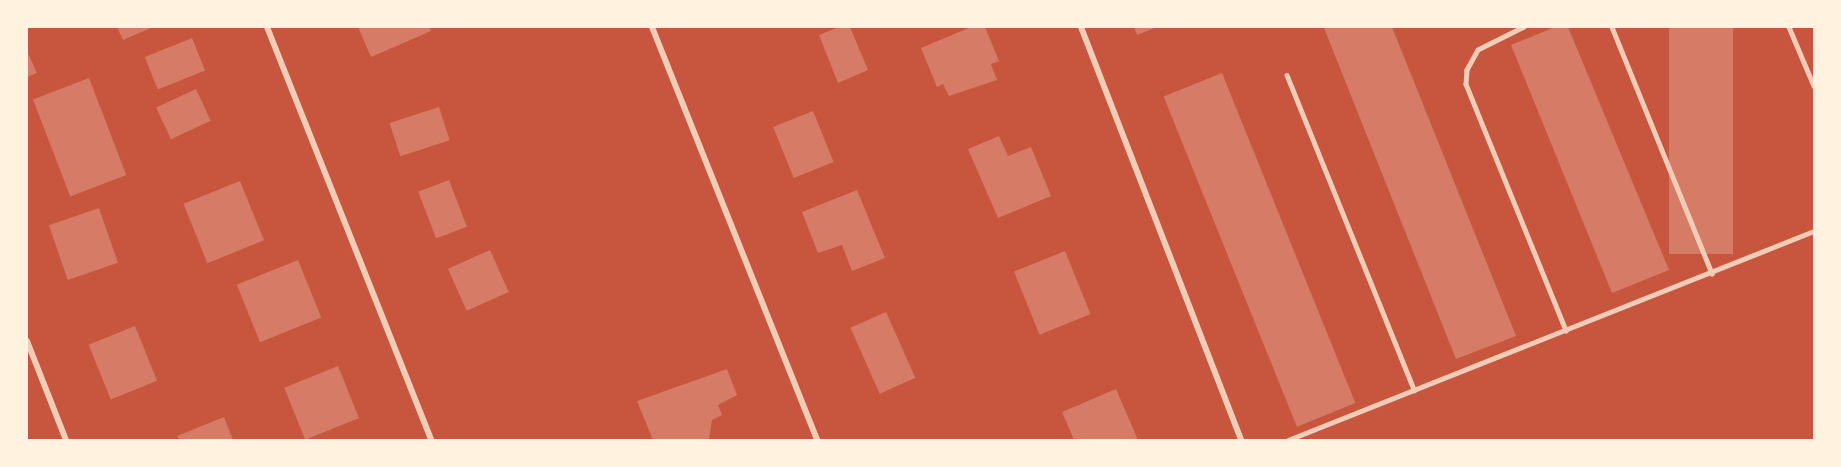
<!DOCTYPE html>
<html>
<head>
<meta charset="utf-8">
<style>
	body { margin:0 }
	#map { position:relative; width:1841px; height:467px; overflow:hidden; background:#c8553d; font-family:"IBM Plex Sans",sans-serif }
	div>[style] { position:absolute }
	.building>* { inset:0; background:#d67c66; transform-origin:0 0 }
	.service>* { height:4.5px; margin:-2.25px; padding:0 2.25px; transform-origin:2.25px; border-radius:2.25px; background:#f1ccb7 }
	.minor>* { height:6px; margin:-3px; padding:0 3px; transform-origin:3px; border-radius:3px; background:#f1ccb7 }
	span { translate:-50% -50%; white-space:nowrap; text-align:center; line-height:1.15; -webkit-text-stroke:4.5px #fff3e0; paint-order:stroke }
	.frame { position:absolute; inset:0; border:28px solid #fff3e0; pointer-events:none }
</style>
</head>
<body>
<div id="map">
	<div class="building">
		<i style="clip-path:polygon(117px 27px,153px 27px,123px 40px)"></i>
		<i style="clip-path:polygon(358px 27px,429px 27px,431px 31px,371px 57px)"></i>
		<i style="clip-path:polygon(839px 27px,850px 27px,868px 70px,838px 83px,819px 35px)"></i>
		<i style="clip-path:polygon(971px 27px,985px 27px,999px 61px,991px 64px,997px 80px,949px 96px,943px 84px,937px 87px,921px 48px)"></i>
		<i style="clip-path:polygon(1134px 27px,1157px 27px,1137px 35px)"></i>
		<i style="clip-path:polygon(1327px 27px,1392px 27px,1516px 336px,1456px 359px,1324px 28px)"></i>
		<i style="clip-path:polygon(1555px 27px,1568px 27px,1669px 270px,1612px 293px,1511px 45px)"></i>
		<i style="left:1669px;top:27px;width:64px;height:227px"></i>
		<i style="left:192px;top:38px;width:35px;height:51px;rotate:68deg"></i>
		<i style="clip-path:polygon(27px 51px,37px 73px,27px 77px)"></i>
		<i style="left:1222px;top:73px;width:356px;height:63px;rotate:68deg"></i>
		<i style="left:89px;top:78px;width:104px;height:60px;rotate:69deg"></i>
		<i style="left:196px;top:89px;width:35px;height:44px;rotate:65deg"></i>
		<i style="left:439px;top:107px;width:35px;height:52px;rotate:72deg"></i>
		<i style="left:813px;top:111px;width:55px;height:43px;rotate:68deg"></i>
		<i style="clip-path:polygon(999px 136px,1008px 156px,1031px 147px,1051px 196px,998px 218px,968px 149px)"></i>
		<i style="left:449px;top:180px;width:50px;height:33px;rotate:69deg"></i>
		<i style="left:240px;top:181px;width:64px;height:61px;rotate:68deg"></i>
		<i style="clip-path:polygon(857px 190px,885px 258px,852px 271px,842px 245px,818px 253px,802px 212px)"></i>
		<i style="left:99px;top:208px;width:58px;height:53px;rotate:71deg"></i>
		<i style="left:490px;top:250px;width:46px;height:46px;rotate:66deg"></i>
		<i style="left:1065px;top:251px;width:68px;height:55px;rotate:68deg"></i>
		<i style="left:298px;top:260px;width:62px;height:66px;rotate:68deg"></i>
		<i style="left:886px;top:312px;width:72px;height:39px;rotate:66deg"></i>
		<i style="left:135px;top:326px;width:59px;height:50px;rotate:68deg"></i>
		<i style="left:338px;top:366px;width:56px;height:58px;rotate:68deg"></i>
		<i style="clip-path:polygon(727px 369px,737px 395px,718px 405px,722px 415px,712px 420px,709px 439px,653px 440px,637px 401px)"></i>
		<i style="clip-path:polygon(1116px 389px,1138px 440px,1074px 440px,1062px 412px)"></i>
		<i style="clip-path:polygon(224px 417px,233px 440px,179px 440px,177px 436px)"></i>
	</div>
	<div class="service">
		<i style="left:1524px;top:27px;width:51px;rotate:153.4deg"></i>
		<i style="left:1478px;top:50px;width:23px;rotate:119deg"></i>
		<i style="left:1467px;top:70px;width:14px;rotate:94deg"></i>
		<i style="left:1466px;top:84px;width:266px;rotate:67.9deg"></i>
		<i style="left:1612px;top:27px;width:266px;rotate:67.9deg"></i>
		<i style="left:1789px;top:27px;width:64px;rotate:67deg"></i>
		<i style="left:1287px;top:75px;width:340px;rotate:68deg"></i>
		<i style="left:1288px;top:440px;width:566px;rotate:-21.67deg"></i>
	</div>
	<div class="minor">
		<i style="left:267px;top:27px;width:444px;rotate:68.3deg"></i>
		<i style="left:652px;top:27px;width:445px;rotate:68.2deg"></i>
		<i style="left:1081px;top:27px;width:443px;rotate:68.8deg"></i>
		<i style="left:27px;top:341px;width:106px;rotate:68.5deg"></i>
	</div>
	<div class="frame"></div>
</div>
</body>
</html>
